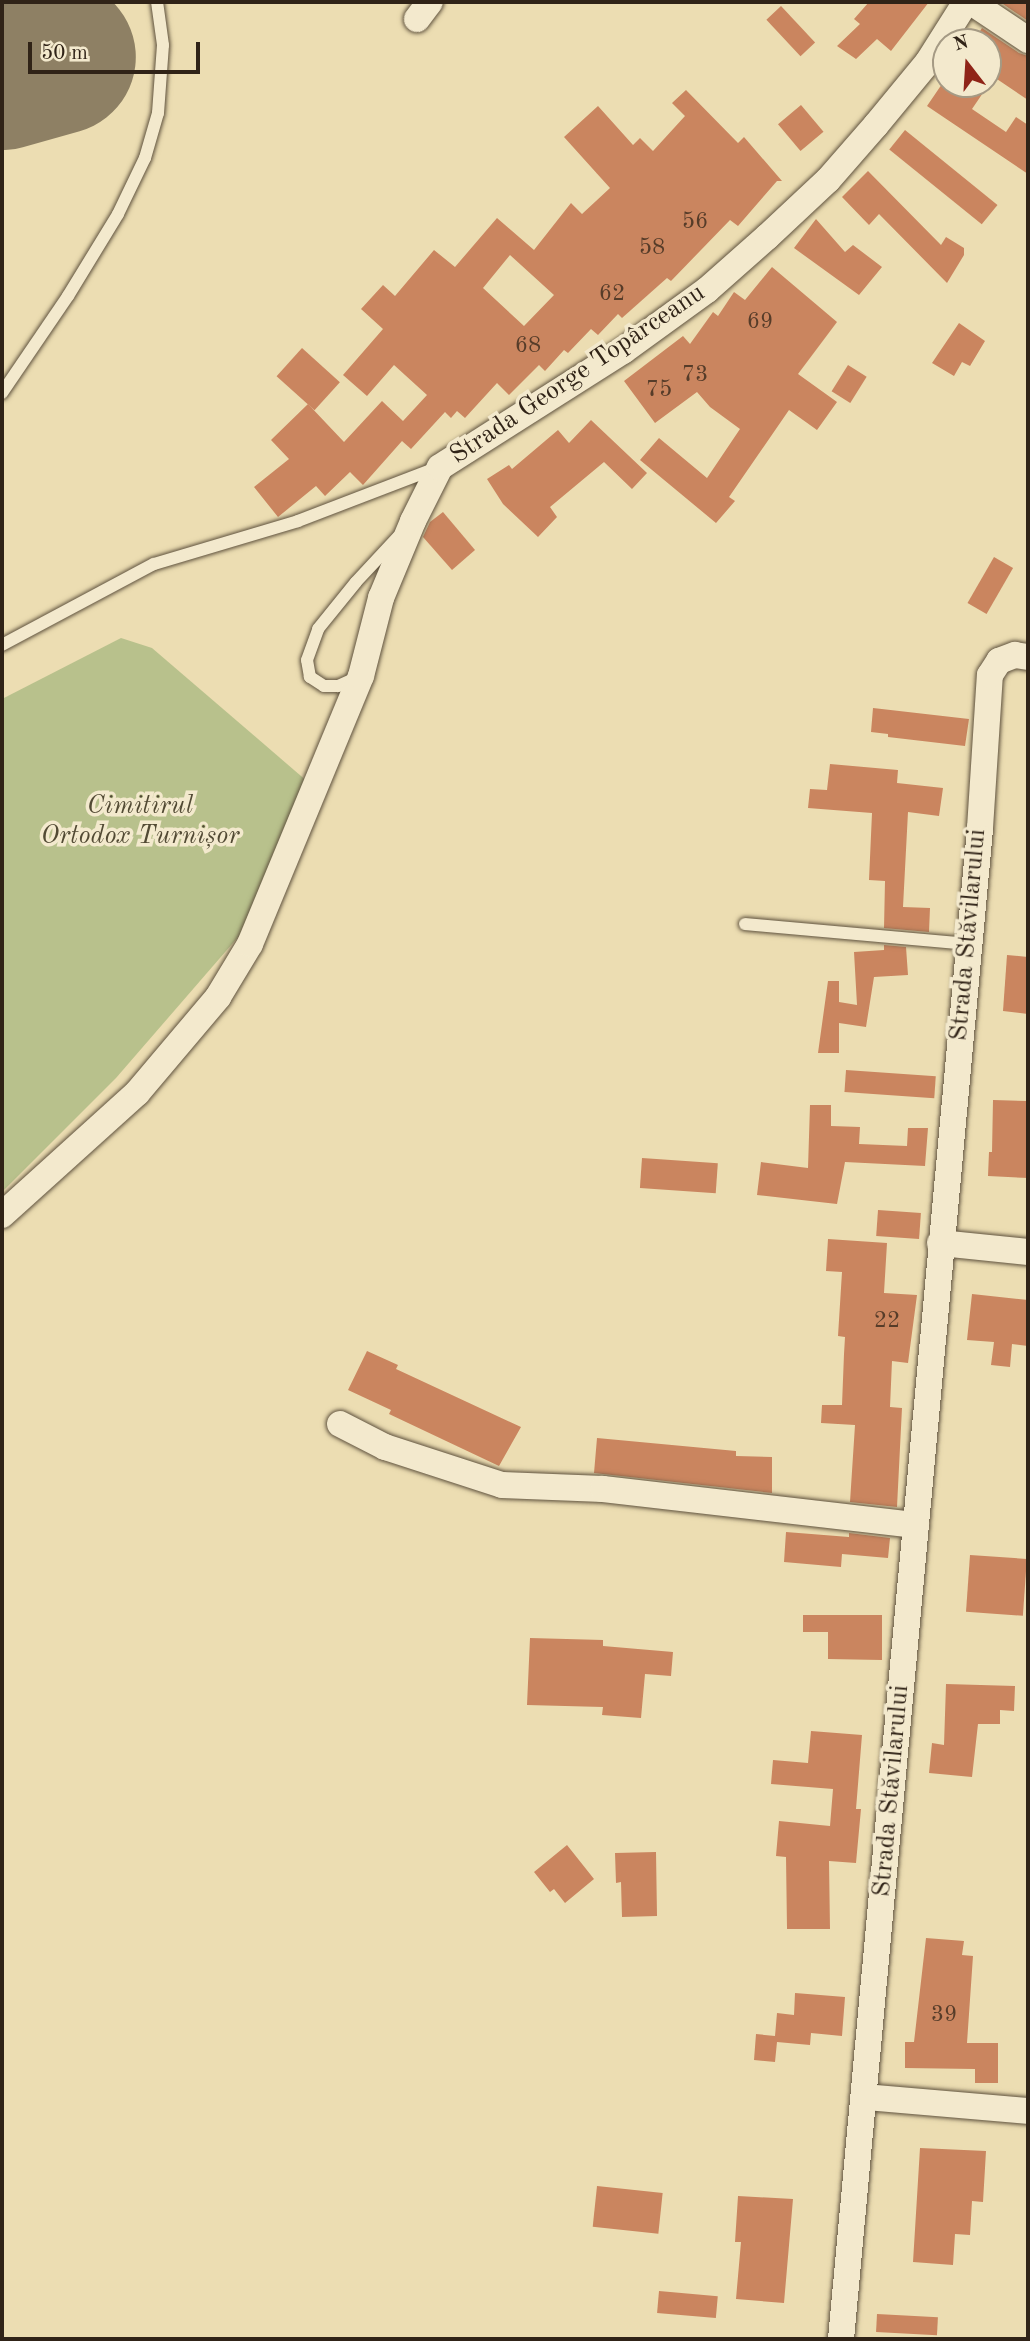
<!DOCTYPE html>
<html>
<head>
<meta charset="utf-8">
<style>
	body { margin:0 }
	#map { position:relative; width:1030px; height:2341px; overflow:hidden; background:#ecddb2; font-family:"Old Standard TT",serif }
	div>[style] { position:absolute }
	.green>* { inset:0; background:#b8c18c }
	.runway>* { height:154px; margin:-77px; padding:0 77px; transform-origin:77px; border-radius:77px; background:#8e8064 }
	.building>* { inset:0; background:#ca855f; transform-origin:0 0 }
	.roads { filter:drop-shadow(0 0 2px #5f523e) drop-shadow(0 0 2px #5f523e) }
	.service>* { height:12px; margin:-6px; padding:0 6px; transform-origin:6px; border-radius:6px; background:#f3e9cd }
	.minor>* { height:26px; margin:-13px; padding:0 13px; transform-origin:13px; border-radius:13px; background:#f3e9cd }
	span { translate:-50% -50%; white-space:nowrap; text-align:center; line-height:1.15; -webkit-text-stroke:7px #f3e9cd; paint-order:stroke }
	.number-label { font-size:23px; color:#563c29 }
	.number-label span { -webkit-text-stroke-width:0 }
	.street-label { font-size:26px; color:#302317 }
	.park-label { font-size:26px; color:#524a34; font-style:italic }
	.frame { position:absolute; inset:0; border:4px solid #302317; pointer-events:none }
	.north { position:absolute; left:932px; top:28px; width:70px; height:70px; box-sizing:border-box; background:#f3e9cd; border:2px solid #a59a84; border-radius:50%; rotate:343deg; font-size:19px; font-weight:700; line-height:28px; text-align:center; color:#302317 }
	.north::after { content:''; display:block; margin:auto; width:24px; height:32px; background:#8f2418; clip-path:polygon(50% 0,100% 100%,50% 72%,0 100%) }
	.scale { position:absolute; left:28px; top:42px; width:172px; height:32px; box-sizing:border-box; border:4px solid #302317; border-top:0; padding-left:9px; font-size:21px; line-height:24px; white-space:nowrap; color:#302317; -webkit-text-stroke:5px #f3e9cd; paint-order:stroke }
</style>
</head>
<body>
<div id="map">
	<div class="green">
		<i style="clip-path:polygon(121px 638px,152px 648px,308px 782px,239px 936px,116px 1078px,2px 1192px,2px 699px)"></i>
	</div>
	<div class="runway">
		<i style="left:2px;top:73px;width:59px;rotate:-15.7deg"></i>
	</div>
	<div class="building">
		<i style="clip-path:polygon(869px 2px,929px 2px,891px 51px,877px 39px,856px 59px,837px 46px,860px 24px,854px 19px)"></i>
		<i style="clip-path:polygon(1000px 2px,1028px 2px,1028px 21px)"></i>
		<i style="left:781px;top:6px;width:50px;height:20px;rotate:47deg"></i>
		<i style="clip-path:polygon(982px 28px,1019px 53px,1028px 56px,1028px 100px,988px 73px,988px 42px,973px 42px)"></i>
		<i style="clip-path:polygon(942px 84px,989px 84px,972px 109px,1006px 132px,1016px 117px,1028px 125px,1028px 174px,927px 106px)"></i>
		<i style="clip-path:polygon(evenodd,686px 90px,738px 143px,744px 137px,782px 181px,777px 181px,738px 226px,730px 220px,671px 281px,667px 278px,622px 318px,618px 314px,598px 335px,591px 329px,568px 353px,564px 350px,545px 371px,539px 365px,509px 395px,497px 383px,465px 418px,457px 411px,451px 418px,445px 412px,411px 449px,402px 441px,363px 485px,350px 472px,325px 496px,316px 486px,278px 517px,254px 487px,289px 459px,271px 440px,308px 404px,344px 442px,382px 401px,403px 421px,427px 395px,394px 365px,367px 396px,343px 375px,383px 329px,361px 309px,383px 285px,395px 296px,434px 250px,455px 267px,497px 218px,534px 250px,571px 203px,582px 214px,610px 188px,564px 137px,598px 106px,633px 145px,640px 138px,653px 151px,685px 116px,672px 103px,686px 90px,510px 255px,554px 295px,524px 326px,483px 288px,510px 255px)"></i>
		<i style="left:801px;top:105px;width:35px;height:30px;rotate:50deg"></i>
		<i style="left:905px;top:130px;width:119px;height:25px;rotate:39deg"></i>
		<i style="clip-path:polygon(868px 171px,941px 245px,946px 237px,964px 248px,964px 255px,947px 283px,879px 214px,869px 225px,842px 197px)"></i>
		<i style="clip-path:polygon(816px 219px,845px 252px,853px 245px,882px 267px,859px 295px,794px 248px)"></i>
		<i style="clip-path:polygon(772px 267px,837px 322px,798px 374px,837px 402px,817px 430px,789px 410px,729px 497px,735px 501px,716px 523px,640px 460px,659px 438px,707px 478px,740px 429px,710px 407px,697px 392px,655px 423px,624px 381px,683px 336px,690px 344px,713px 312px,718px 316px,734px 292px,745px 300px)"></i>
		<i style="clip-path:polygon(959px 323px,985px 341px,970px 366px,962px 362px,954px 376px,932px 363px)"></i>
		<i style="left:302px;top:348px;width:51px;height:38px;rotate:42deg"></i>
		<i style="left:848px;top:365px;width:22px;height:31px;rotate:32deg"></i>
		<i style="clip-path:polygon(591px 420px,647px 473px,632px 489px,604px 462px,550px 507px,557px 517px,538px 537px,503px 504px,487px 479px,509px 465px,512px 469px,558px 430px,569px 443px)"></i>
		<i style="clip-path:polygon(443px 512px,475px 550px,452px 570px,423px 537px,430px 522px)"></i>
		<i style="left:994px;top:557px;width:22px;height:53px;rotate:30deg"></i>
		<i style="clip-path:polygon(873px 708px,969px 719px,965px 746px,888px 737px,888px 734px,871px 732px)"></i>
		<i style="clip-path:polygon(830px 764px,898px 770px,897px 783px,943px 788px,939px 816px,908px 812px,903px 907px,930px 908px,929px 932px,884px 928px,885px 881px,869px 880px,872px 813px,808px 808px,810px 789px,827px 790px)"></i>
		<i style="clip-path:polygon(884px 945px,906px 947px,908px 975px,874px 977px,866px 1027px,839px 1023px,839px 1053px,818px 1053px,828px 981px,839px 981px,839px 1002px,857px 1005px,854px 952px,884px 950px)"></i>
		<i style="clip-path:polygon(1007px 955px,1028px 957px,1028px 1014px,1003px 1011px)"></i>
		<i style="left:846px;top:1070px;width:90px;height:22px;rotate:4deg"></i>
		<i style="clip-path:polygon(993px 1100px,1028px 1101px,1028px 1178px,988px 1176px,989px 1152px,992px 1152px)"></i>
		<i style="clip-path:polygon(810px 1105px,831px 1105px,831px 1126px,860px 1127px,859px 1144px,907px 1146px,908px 1128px,928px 1128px,925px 1166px,845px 1162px,837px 1204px,757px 1195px,761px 1162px,808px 1168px)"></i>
		<i style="left:642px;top:1158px;width:76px;height:30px;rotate:4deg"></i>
		<i style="left:878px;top:1210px;width:43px;height:26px;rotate:4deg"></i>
		<i style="clip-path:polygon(828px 1239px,887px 1243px,884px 1293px,917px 1295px,908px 1363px,892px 1361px,890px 1407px,902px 1408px,897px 1507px,850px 1502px,855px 1425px,821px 1423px,822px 1405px,842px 1405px,844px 1354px,845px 1337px,838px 1336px,842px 1272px,826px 1271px)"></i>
		<i style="clip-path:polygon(972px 1294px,1028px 1300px,1028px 1346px,1012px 1344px,1010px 1367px,991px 1365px,994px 1342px,967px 1340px)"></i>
		<i style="clip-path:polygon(367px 1351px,398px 1365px,396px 1369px,521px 1427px,499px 1466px,389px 1414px,391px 1410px,348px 1390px)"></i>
		<i style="clip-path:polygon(597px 1438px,736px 1451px,736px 1456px,772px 1457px,772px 1493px,594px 1473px)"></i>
		<i style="clip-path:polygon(786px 1532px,849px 1537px,849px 1533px,890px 1538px,888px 1558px,842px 1554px,841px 1567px,784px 1562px)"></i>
		<i style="left:970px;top:1555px;width:57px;height:57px;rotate:4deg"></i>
		<i style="clip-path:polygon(803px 1615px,882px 1615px,882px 1660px,828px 1659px,828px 1632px,803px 1632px)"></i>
		<i style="clip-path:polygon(530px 1638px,603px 1640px,603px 1646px,673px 1652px,671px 1676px,645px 1674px,641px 1718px,602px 1715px,603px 1707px,527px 1705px)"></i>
		<i style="clip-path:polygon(946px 1684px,1015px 1686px,1014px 1711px,1000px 1710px,1000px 1724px,978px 1724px,972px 1777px,929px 1773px,932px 1743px,944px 1745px)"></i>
		<i style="clip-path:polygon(811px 1731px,862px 1735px,856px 1809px,861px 1809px,856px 1863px,829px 1861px,830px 1929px,787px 1929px,786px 1857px,776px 1856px,779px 1821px,830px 1826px,833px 1789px,771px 1784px,773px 1760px,808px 1763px)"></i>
		<i style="clip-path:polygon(567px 1845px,594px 1879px,565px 1903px,554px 1889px,550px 1892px,534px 1872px)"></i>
		<i style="clip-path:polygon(656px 1852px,657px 1916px,622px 1917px,621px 1882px,616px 1883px,615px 1853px)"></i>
		<i style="clip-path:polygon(926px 1938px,964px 1941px,962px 1955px,973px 1956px,967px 2043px,998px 2043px,998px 2083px,975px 2083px,975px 2069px,905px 2068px,905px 2042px,914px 2042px)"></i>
		<i style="clip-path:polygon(795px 1993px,845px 1997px,842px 2036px,811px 2033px,810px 2045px,777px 2042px,775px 2062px,754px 2060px,756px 2034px,775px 2036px,777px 2013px,794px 2015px)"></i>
		<i style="clip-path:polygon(920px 2148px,986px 2151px,983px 2202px,972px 2201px,970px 2235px,955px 2234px,953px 2265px,913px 2262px)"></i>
		<i style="left:597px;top:2186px;width:66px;height:41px;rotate:6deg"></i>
		<i style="clip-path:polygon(738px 2196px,793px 2199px,784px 2303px,736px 2299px,741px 2242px,735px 2242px)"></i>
		<i style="left:659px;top:2291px;width:59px;height:22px;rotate:5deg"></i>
		<i style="left:877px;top:2314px;width:61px;height:18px;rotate:3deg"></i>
	</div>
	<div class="roads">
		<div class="service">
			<i style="left:2px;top:393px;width:117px;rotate:-55.8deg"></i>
			<i style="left:68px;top:296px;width:96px;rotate:-58.6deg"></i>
			<i style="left:118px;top:214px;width:62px;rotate:-64.3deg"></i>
			<i style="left:145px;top:158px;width:47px;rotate:-73.9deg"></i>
			<i style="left:158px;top:113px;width:68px;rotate:-85.8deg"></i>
			<i style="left:163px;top:45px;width:43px;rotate:-97.9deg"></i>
			<i style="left:2px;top:645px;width:172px;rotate:-28.1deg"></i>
			<i style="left:154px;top:564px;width:150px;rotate:-16.6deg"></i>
			<i style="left:298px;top:521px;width:148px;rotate:-21deg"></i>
			<i style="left:356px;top:678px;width:20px;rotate:156deg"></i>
			<i style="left:338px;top:686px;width:14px;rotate:180deg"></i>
			<i style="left:324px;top:686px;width:17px;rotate:-147deg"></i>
			<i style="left:310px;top:677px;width:17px;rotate:-100deg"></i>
			<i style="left:307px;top:660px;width:33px;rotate:-70deg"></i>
			<i style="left:318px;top:629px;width:60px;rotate:-51deg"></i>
			<i style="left:356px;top:582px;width:62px;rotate:-47deg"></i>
			<i style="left:745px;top:924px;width:224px;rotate:5.1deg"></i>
		</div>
		<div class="minor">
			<i style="left:971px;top:2px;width:69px;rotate:33.7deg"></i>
			<i style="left:417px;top:19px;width:21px;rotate:-53deg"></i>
			<i style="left:2px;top:1215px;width:182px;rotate:-42.1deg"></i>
			<i style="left:137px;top:1093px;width:126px;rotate:-49.8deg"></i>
			<i style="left:218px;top:997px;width:62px;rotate:-58.9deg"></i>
			<i style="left:250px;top:944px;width:290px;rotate:-67.5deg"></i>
			<i style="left:361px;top:676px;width:81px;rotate:-75.6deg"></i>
			<i style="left:381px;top:598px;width:83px;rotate:-67.4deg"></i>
			<i style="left:413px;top:521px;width:60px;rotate:-63.4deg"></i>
			<i style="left:440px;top:467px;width:217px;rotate:-32.4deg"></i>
			<i style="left:623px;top:351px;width:104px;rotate:-36deg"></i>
			<i style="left:707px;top:290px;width:80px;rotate:-41.5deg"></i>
			<i style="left:767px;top:237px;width:83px;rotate:-43.1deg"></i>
			<i style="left:828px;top:180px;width:73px;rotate:-48.9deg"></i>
			<i style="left:876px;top:125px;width:82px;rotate:-50.5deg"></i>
			<i style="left:928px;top:62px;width:71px;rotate:-57.7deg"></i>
			<i style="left:940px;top:1243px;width:88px;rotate:5.8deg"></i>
			<i style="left:340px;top:1424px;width:51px;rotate:27.1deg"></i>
			<i style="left:385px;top:1447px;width:123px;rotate:18deg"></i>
			<i style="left:502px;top:1485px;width:101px;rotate:2.3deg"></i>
			<i style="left:603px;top:1489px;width:315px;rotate:6.6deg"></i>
			<i style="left:865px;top:2097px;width:164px;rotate:4.9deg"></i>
			<i style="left:841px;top:2339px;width:1517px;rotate:-84.74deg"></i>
			<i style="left:980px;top:828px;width:153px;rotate:-86.3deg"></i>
			<i style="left:990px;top:675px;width:17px;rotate:-57deg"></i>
			<i style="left:999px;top:661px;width:17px;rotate:-21deg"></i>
			<i style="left:1015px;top:655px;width:13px;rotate:9deg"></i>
		</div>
	</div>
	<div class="number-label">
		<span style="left:695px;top:222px">56</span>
		<span style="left:652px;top:248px">58</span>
		<span style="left:612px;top:294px">62</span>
		<span style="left:760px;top:322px">69</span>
		<span style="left:528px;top:346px">68</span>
		<span style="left:695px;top:375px">73</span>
		<span style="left:659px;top:390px">75</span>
		<span style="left:887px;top:1321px">22</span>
		<span style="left:944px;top:2015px">39</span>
	</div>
	<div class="street-label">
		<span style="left:578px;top:375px;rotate:-34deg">Strada George Topârceanu</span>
		<span style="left:969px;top:935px;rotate:-85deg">Strada Stăvilarului</span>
		<span style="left:892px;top:1791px;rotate:-85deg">Strada Stăvilarului</span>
	</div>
	<div class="park-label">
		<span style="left:140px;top:822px">Cimitirul<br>Ortodox Turnișor</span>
	</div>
	<div class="frame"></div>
	<div class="north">N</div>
	<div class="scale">50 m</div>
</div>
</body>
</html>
